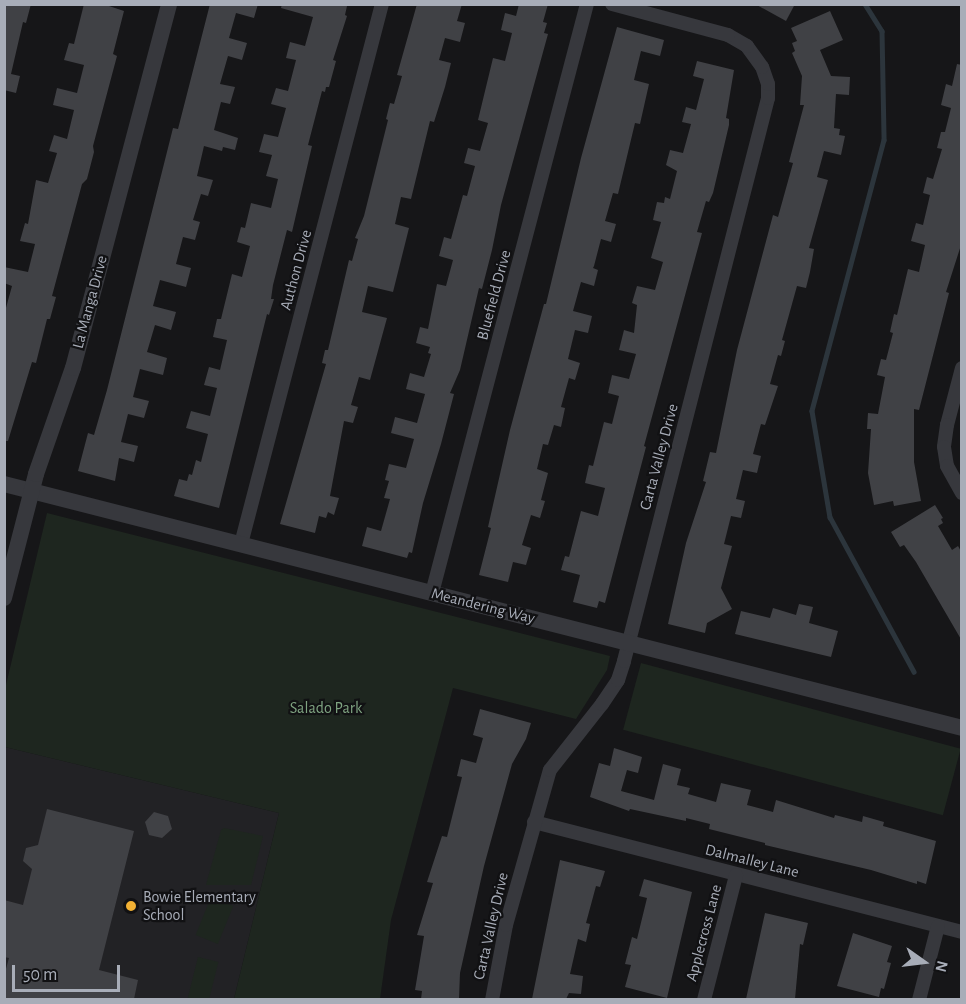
<!DOCTYPE html>
<html>
<head>
<meta charset="utf-8">
<style>
	body { margin:0 }
	#map { position:relative; width:966px; height:1004px; overflow:hidden; background:#161618; font-family:"Alegreya Sans",sans-serif }
	div>[style] { position:absolute }
	.built>* { inset:0; background:#222225 }
	.green>* { inset:0; background:#1e261f; transform-origin:0 0 }
	.stream>* { height:4.5px; margin:-2.25px; padding:0 2.25px; transform-origin:2.25px; border-radius:2.25px; background:#2c353c }
	.building>* { inset:0; background:#404145 }
	.minor>* { height:14px; margin:-7px; padding:0 7px; transform-origin:7px; border-radius:7px; background:#37383d }
	.tertiary>* { height:16px; margin:-8px; padding:0 8px; transform-origin:8px; border-radius:8px; background:#37383d }
	.dots>* { width:16px; height:16px; translate:-50% -50%; box-sizing:border-box; border:3px solid #111113; border-radius:50% }
	span { translate:-50% -50%; white-space:nowrap; text-align:center; line-height:1.15; -webkit-text-stroke:4.5px #111113; paint-order:stroke }
	.street-label { font-size:16px; color:#a8adb8 }
	.park-label { font-size:16px; color:#7fa381 }
	.poi-label { font-size:16px; color:#a8adb8 }
	.left { translate:0 -50%; text-align:left }
	.frame { position:absolute; inset:0; border:6px solid #a8adb8; pointer-events:none }
	.north { position:absolute; left:894px; top:932px; width:60px; height:60px; -webkit-text-stroke:4px #111113; paint-order:stroke; rotate:104deg; font-size:16px; font-weight:700; line-height:24px; text-align:center; color:#a8adb8 }
	.north::after { content:''; display:block; margin:auto; width:21px; height:27px; background:#a8adb8; clip-path:polygon(50% 0,100% 100%,50% 72%,0 100%) }
	.scale { position:absolute; left:12px; top:965px; width:108px; height:27px; box-sizing:border-box; border:3px solid #a8adb8; border-top:0; padding-left:8px; font-size:18px; line-height:21px; white-space:nowrap; color:#a8adb8; -webkit-text-stroke:4px #111113; paint-order:stroke }
</style>
</head>
<body>
<div id="map">
	<div class="built">
		<i style="clip-path:polygon(5px 747px,279px 813px,234px 999px,5px 1000px)"></i>
	</div>
	<div class="green">
		<i style="clip-path:polygon(47px 513px,610px 656px,607px 670px,576px 719px,453px 688px,391px 920px,380px 999px,234px 999px,279px 813px,5px 747px,5px 689px)"></i>
		<i style="left:641px;top:663px;width:331px;height:69px;rotate:15deg"></i>
		<i style="clip-path:polygon(224px 828px,263px 836px,251px 885px,206px 885px,221px 830px)"></i>
		<i style="left:211px;top:897px;width:24px;height:41px;rotate:22deg"></i>
		<i style="left:198px;top:957px;width:21px;height:42px;rotate:14deg"></i>
	</div>
	<div class="stream">
		<i style="left:865px;top:4px;width:32px;rotate:58deg"></i>
		<i style="left:882px;top:31px;width:109px;rotate:88.9deg"></i>
		<i style="left:884px;top:140px;width:280px;rotate:104.9deg"></i>
		<i style="left:812px;top:411px;width:108px;rotate:80.4deg"></i>
		<i style="left:830px;top:517px;width:176px;rotate:61.5deg"></i>
	</div>
	<div class="building">
		<i style="clip-path:polygon(4px 4px,31px 4px,26px 23px,23px 22px,11px 74px,20px 76px,16px 93px,4px 90px)"></i>
		<i style="clip-path:polygon(84px 4px,103px 4px,124px 11px,113px 54px,117px 56px,93px 146px,94px 152px,87px 179px,82px 184px,52px 296px,56px 297px,50px 319px,47px 319px,36px 363px,32px 362px,8px 441px,4px 441px,4px 315px,12px 286px,4px 283px,4px 267px,28px 272px,35px 244px,20px 241px,25px 223px,28px 224px,36px 180px,48px 183px,57px 153px,49px 151px,54px 135px,67px 139px,74px 110px,53px 105px,57px 88px,77px 93px,84px 65px,64px 60px,69px 43px,74px 44px)"></i>
		<i style="clip-path:polygon(210px 4px,258px 4px,254px 18px,236px 13px,229px 38px,247px 43px,242px 60px,228px 56px,220px 84px,235px 87px,230px 104px,221px 102px,214px 130px,238px 138px,235px 150px,223px 147px,222px 151px,204px 146px,197px 176px,213px 180px,208px 196px,201px 194px,193px 220px,200px 222px,195px 240px,183px 237px,176px 264px,191px 268px,186px 287px,160px 280px,153px 306px,176px 312px,171px 330px,155px 325px,147px 352px,167px 358px,163px 375px,140px 369px,133px 397px,149px 401px,144px 418px,128px 414px,121px 442px,138px 446px,134px 462px,119px 458px,115px 481px,78px 471px,88px 433px,94px 435px,107px 390px,173px 128px,178px 129px)"></i>
		<i style="clip-path:polygon(282px 4px,341px 4px,347px 6px,345px 15px,347px 16px,333px 60px,336px 61px,329px 87px,326px 87px,325px 92px,322px 91px,308px 145px,312px 146px,292px 232px,287px 230px,273px 285px,271px 299px,274px 299px,269px 315px,267px 314px,219px 508px,174px 496px,179px 479px,187px 481px,189px 474px,192px 475px,196px 460px,201px 462px,208px 434px,186px 428px,191px 411px,210px 416px,217px 388px,204px 385px,209px 367px,220px 370px,227px 340px,213px 337px,217px 319px,221px 319px,232px 274px,242px 277px,250px 246px,237px 242px,241px 227px,245px 228px,251px 203px,271px 208px,278px 179px,266px 176px,272px 155px,259px 152px,264px 134px,278px 137px,286px 108px,271px 104px,276px 88px,288px 91px,296px 60px,286px 58px,290px 42px,305px 46px,313px 17px,281px 8px)"></i>
		<i style="clip-path:polygon(417px 4px,462px 4px,457px 21px,465px 23px,460px 42px,445px 38px,439px 60px,451px 63px,445px 87px,434px 122px,430px 121px,411px 199px,401px 197px,395px 224px,409px 228px,393px 292px,368px 286px,362px 312px,387px 318px,370px 380px,359px 377px,351px 405px,358px 407px,353px 423px,344px 421px,330px 496px,339px 498px,334px 515px,328px 512px,326px 518px,319px 516px,315px 533px,280px 524px,326px 364px,322px 363px,325px 350px,328px 350px,349px 260px,352px 261px,358px 239px,355px 238px,364px 216px,388px 120px,386px 119px,390px 103px,394px 104px,402px 76px,397px 75px)"></i>
		<i style="clip-path:polygon(519px 4px,548px 4px,543px 22px,547px 23px,544px 33px,548px 34px,501px 205px,492px 250px,482px 289px,479px 288px,460px 370px,450px 393px,454px 394px,441px 444px,423px 503px,412px 553px,409px 552px,407px 558px,362px 546px,367px 527px,381px 531px,390px 499px,384px 498px,389px 481px,385px 480px,389px 464px,406px 468px,414px 439px,391px 433px,395px 417px,417px 423px,425px 394px,406px 389px,410px 373px,424px 377px,431px 354px,428px 353px,430px 347px,416px 343px,420px 327px,428px 329px,437px 284px,446px 286px,453px 260px,439px 256px,444px 237px,451px 239px,463px 195px,467px 196px,475px 166px,464px 163px,468px 148px,480px 151px,488px 123px,478px 120px,493px 58px,505px 61px,512px 33px,501px 30px,505px 13px,516px 16px)"></i>
		<i style="clip-path:polygon(755px 4px,795px 4px,786px 21px)"></i>
		<i style="clip-path:polygon(830px 11px,843px 40px,820px 50px,831px 76px,850px 77px,849px 95px,836px 94px,834px 128px,840px 129px,839px 135px,845px 136px,841px 155px,824px 151px,817px 177px,828px 180px,809px 248px,814px 249px,810px 272px,806px 288px,797px 286px,782px 340px,785px 341px,781px 356px,778px 355px,770px 384px,778px 386px,765px 425px,761px 424px,753px 454px,761px 456px,757px 473px,743px 470px,736px 499px,745px 501px,741px 518px,731px 516px,724px 544px,732px 546px,721px 588px,732px 609px,707px 623px,705px 633px,668px 624px,686px 543px,706px 482px,703px 481px,710px 452px,716px 453px,737px 350px,773px 215px,778px 217px,793px 163px,789px 162px,804px 105px,800px 105px,802px 76px,792px 53px,795px 51px,792px 43px,797px 41px,791px 28px)"></i>
		<i style="clip-path:polygon(617px 27px,664px 40px,660px 56px,641px 51px,634px 80px,649px 84px,640px 124px,635px 123px,618px 194px,613px 193px,605px 221px,616px 224px,611px 242px,601px 239px,594px 266px,593px 268px,598px 270px,594px 286px,581px 282px,573px 311px,592px 316px,588px 333px,575px 330px,568px 359px,580px 363px,575px 380px,569px 378px,561px 407px,565px 408px,561px 427px,554px 425px,548px 445px,543px 444px,537px 469px,548px 473px,541px 500px,545px 501px,540px 518px,531px 515px,522px 545px,531px 548px,526px 565px,513px 562px,508px 582px,479px 575px,491px 528px,488px 527px,510px 430px,544px 304px,546px 304px,581px 158px)"></i>
		<i style="clip-path:polygon(697px 61px,734px 70px,726px 118px,729px 119px,729px 125px,713px 193px,709px 202px,706px 201px,697px 232px,702px 233px,644px 446px,646px 447px,605px 603px,599px 601px,597px 608px,573px 602px,580px 575px,561px 570px,565px 556px,569px 557px,581px 511px,598px 516px,605px 488px,585px 483px,589px 465px,593px 466px,604px 422px,612px 424px,619px 396px,608px 393px,612px 375px,629px 379px,636px 354px,619px 350px,624px 330px,634px 333px,637px 305px,632px 303px,637px 286px,655px 290px,663px 262px,651px 258px,661px 222px,653px 220px,657px 202px,664px 203px,665px 197px,670px 199px,677px 171px,666px 165px,670px 150px,683px 153px,691px 124px,682px 122px,686px 107px,696px 110px,704px 79px,693px 76px)"></i>
		<i style="clip-path:polygon(957px 64px,962px 65px,962px 242px,946px 292px,949px 293px,919px 410px,914px 409px,914px 462px,921px 501px,894px 506px,893px 501px,874px 505px,868px 473px,871px 429px,867px 429px,868px 413px,878px 414px,885px 377px,877px 375px,881px 359px,886px 360px,893px 333px,890px 332px,894px 314px,897px 315px,908px 269px,919px 272px,925px 245px,911px 241px,916px 223px,923px 225px,930px 195px,923px 193px,927px 177px,933px 179px,942px 149px,937px 148px,941px 132px,945px 132px,951px 108px,941px 105px,946px 84px,952px 86px)"></i>
		<i style="clip-path:polygon(935px 505px,943px 518px,941px 519px,943px 523px,938px 526px,952px 550px,958px 546px,962px 553px,962px 641px,916px 562px,904px 545px,900px 547px,891px 532px)"></i>
		<i style="clip-path:polygon(799px 604px,813px 607px,809px 623px,838px 631px,831px 657px,735px 634px,741px 611px,770px 618px,773px 608px,796px 615px)"></i>
		<i style="clip-path:polygon(480px 709px,531px 723px,526px 739px,512px 764px,484px 866px,460px 973px,459px 999px,421px 999px,422px 991px,415px 990px,424px 936px,417px 935px,433px 883px,427px 882px,442px 836px,447px 837px,462px 777px,457px 776px,461px 759px,476px 763px,483px 738px,473px 735px)"></i>
		<i style="clip-path:polygon(614px 748px,642px 757px,638px 773px,627px 770px,621px 791px,654px 800px,663px 764px,681px 769px,677px 785px,690px 788px,688px 794px,716px 802px,721px 783px,751px 790px,747px 805px,773px 812px,776px 800px,834px 818px,835px 815px,862px 822px,863px 816px,884px 822px,883px 826px,936px 841px,926px 884px,917px 881px,917px 884px,871px 870px,765px 845px,765px 843px,709px 829px,710px 824px,686px 818px,686px 821px,630px 809px,629px 811px,590px 797px,599px 763px,610px 766px)"></i>
		<i style="clip-path:polygon(47px 809px,134px 831px,99px 970px,138px 980px,134px 999px,4px 999px,4px 976px,9px 958px,4px 957px,4px 900px,23px 905px,32px 869px,23px 861px,26px 848px,38px 845px)"></i>
		<i style="clip-path:polygon(154px 812px,168px 816px,172px 829px,162px 838px,149px 835px,145px 822px)"></i>
		<i style="clip-path:polygon(560px 860px,605px 871px,600px 887px,596px 886px,586px 923px,590px 924px,586px 942px,578px 939px,570px 974px,583px 976px,581px 994px,569px 993px,566px 999px,532px 999px)"></i>
		<i style="clip-path:polygon(644px 879px,692px 892px,667px 998px,625px 987px,631px 965px,625px 964px,632px 937px,637px 939px,647px 898px,639px 896px)"></i>
		<i style="clip-path:polygon(765px 913px,808px 923px,803px 945px,800px 944px,795px 999px,746px 999px)"></i>
		<i style="clip-path:polygon(853px 933px,892px 946px,887px 962px,891px 963px,884px 989px,881px 988px,879px 997px,837px 986px)"></i>
	</div>
	<div class="minor">
		<i style="left:962px;top:368px;width:59px;rotate:104.7deg"></i>
		<i style="left:947px;top:425px;width:22px;rotate:98deg"></i>
		<i style="left:944px;top:447px;width:19px;rotate:81deg"></i>
		<i style="left:947px;top:466px;width:31px;rotate:61deg"></i>
		<i style="left:241px;top:544px;width:558px;rotate:-75.37deg"></i>
		<i style="left:432px;top:593px;width:609px;rotate:-75.26deg"></i>
		<i style="left:534px;top:822px;width:442px;rotate:14.4deg"></i>
		<i style="left:492px;top:1000px;width:76px;rotate:-79.4deg"></i>
		<i style="left:506px;top:925px;width:161px;rotate:-74.2deg"></i>
		<i style="left:550px;top:770px;width:84px;rotate:-51.8deg"></i>
		<i style="left:602px;top:704px;width:29px;rotate:-56deg"></i>
		<i style="left:618px;top:680px;width:20px;rotate:-72deg"></i>
		<i style="left:624px;top:661px;width:581px;rotate:-75.65deg"></i>
		<i style="left:768px;top:98px;width:14px;rotate:-90deg"></i>
		<i style="left:768px;top:84px;width:18px;rotate:-109deg"></i>
		<i style="left:762px;top:67px;width:26px;rotate:-126deg"></i>
		<i style="left:747px;top:46px;width:22px;rotate:-150deg"></i>
		<i style="left:728px;top:35px;width:120px;rotate:-165deg"></i>
		<i style="left:704px;top:1000px;width:129px;rotate:-75.6deg"></i>
		<i style="left:919px;top:1000px;width:76px;rotate:-75.6deg"></i>
	</div>
	<div class="tertiary">
		<i style="left:4px;top:484px;width:989px;rotate:14.29deg"></i>
		<i style="left:4px;top:598px;width:128px;rotate:-75.5deg"></i>
		<i style="left:36px;top:474px;width:112px;rotate:-70.8deg"></i>
		<i style="left:73px;top:368px;width:376px;rotate:-75.2deg"></i>
	</div>
	<div class="dots">
		<i style="left:131px;top:906px;background:#f2b134"></i>
	</div>
	<div class="street-label">
		<span style="left:296px;top:270px;rotate:-75deg">Authon Drive</span>
		<span style="left:494px;top:295px;rotate:-75deg">Bluefield Drive</span>
		<span style="left:90px;top:302px;rotate:-75deg">La Manga Drive</span>
		<span style="left:659px;top:457px;rotate:-75deg">Carta Valley Drive</span>
		<span style="left:483px;top:606px;rotate:14deg">Meandering Way</span>
		<span style="left:752px;top:861px;rotate:14deg">Dalmalley Lane</span>
		<span style="left:491px;top:926px;rotate:-77deg">Carta Valley Drive</span>
		<span style="left:704px;top:933px;rotate:-75deg">Applecross Lane</span>
	</div>
	<div class="park-label">
		<span style="left:326px;top:708px">Salado Park</span>
	</div>
	<div class="poi-label">
		<span class="left" style="left:143px;top:906px">Bowie Elementary<br>School</span>
	</div>
	<div class="frame"></div>
	<div class="north">N</div>
	<div class="scale">50 m</div>
</div>
</body>
</html>
